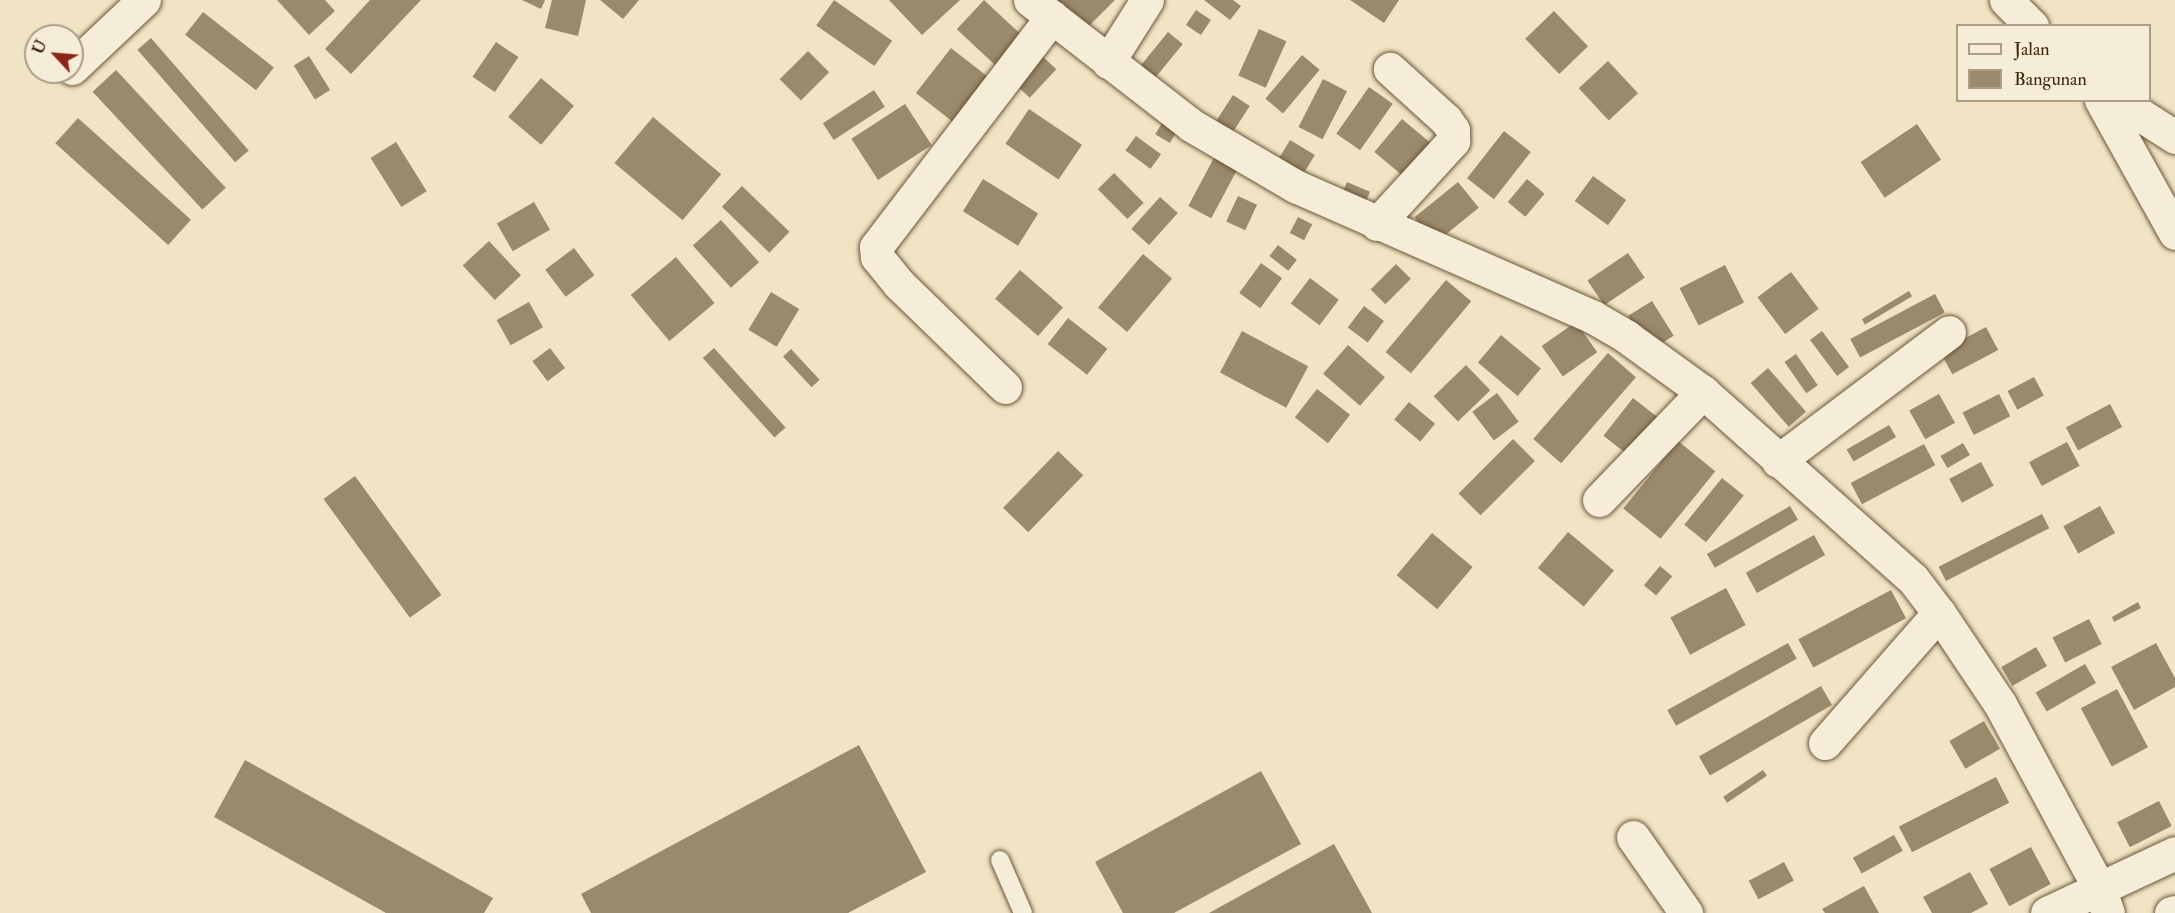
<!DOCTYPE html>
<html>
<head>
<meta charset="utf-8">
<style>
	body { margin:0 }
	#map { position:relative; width:2175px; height:913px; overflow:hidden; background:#f1e4c4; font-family:"IM FELL Double Pica",serif }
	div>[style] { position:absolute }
	.building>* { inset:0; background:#9b896b; transform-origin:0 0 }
	.roads { filter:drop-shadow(0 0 2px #6a5639) drop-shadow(0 0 2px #6a5639) }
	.lane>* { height:18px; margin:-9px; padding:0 9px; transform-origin:9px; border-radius:9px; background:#f6edd9 }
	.street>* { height:33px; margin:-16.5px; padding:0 16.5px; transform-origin:16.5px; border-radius:16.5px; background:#f6edd9 }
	span { translate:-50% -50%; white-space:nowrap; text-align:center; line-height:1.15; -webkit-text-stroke:4.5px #f6edd9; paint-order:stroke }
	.legend { position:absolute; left:1956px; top:24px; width:195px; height:78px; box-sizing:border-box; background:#f6edd9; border:2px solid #ac9d87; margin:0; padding:8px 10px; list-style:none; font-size:18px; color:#3d260b }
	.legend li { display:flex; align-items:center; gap:12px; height:30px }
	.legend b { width:30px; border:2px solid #ac9d87 }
	.north { position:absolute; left:24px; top:24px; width:60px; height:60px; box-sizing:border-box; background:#f6edd9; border:2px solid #ac9d87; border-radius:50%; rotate:296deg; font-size:16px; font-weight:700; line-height:24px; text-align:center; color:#3d260b }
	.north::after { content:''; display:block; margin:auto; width:21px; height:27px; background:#8f2418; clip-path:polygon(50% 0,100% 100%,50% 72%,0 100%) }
</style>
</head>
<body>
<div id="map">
	<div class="building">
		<i style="clip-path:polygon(277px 0,325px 0,335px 11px,309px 35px)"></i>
		<i style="clip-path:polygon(370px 0,421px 0,351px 74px,325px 49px)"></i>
		<i style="clip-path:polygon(522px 0,545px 0,541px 9px)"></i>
		<i style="clip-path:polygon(552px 0,586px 0,578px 36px,545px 28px)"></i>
		<i style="clip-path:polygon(600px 0,639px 0,623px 19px)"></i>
		<i style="left:834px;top:0;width:71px;height:31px;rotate:35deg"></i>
		<i style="clip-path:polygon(889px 0,960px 0,922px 35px)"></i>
		<i style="left:984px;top:0;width:56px;height:40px;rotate:43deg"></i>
		<i style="clip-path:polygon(1053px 0,1115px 0,1084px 31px)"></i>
		<i style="clip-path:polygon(1204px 0,1233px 0,1241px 6px,1230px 20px)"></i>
		<i style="clip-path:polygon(1350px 0,1399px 0,1384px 23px)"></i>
		<i style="left:1196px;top:10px;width:18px;height:18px;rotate:34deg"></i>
		<i style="left:1554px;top:11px;width:49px;height:40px;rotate:46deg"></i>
		<i style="left:203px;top:12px;width:90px;height:29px;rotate:38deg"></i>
		<i style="left:1259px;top:29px;width:30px;height:51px;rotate:24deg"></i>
		<i style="left:1168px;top:32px;width:19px;height:50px;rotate:39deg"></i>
		<i style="left:151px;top:38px;width:149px;height:18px;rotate:49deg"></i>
		<i style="left:496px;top:42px;width:27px;height:42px;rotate:34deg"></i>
		<i style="left:951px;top:48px;width:50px;height:57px;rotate:38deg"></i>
		<i style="left:808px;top:51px;width:30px;height:40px;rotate:45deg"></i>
		<i style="left:1041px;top:55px;width:21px;height:39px;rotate:43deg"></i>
		<i style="left:1302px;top:55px;width:23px;height:57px;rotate:40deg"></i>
		<i style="left:309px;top:56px;width:40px;height:18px;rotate:58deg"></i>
		<i style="left:1608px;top:61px;width:44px;height:40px;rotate:47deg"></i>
		<i style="left:116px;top:70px;width:161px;height:32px;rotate:47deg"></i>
		<i style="left:541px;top:78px;width:43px;height:51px;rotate:40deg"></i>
		<i style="left:1323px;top:79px;width:27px;height:54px;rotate:27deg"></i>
		<i style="left:1369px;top:87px;width:29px;height:57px;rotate:35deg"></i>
		<i style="left:874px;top:90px;width:20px;height:61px;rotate:57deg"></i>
		<i style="left:1233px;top:95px;width:20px;height:37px;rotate:33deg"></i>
		<i style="left:905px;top:104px;width:49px;height:64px;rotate:57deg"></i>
		<i style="left:1029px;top:109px;width:64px;height:42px;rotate:34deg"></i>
		<i style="left:653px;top:117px;width:89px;height:60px;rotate:40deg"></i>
		<i style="left:78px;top:118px;width:152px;height:34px;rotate:42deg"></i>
		<i style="left:1402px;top:119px;width:39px;height:43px;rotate:40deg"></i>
		<i style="left:1162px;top:123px;width:17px;height:13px;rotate:31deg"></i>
		<i style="left:1917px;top:124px;width:43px;height:68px;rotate:56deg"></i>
		<i style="left:1504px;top:131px;width:34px;height:60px;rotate:38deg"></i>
		<i style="left:1136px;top:136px;width:31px;height:18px;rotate:36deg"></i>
		<i style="left:1290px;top:140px;width:29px;height:22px;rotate:31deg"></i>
		<i style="left:396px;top:142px;width:58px;height:30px;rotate:58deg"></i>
		<i style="left:1216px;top:154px;width:26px;height:59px;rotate:28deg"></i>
		<i style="left:1114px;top:173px;width:42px;height:23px;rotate:45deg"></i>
		<i style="left:1593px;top:176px;width:41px;height:31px;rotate:36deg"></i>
		<i style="left:983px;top:179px;width:65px;height:38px;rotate:32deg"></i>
		<i style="left:1527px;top:179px;width:23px;height:30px;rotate:40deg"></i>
		<i style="left:1347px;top:182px;width:25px;height:15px;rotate:23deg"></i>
		<i style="left:1458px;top:182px;width:33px;height:56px;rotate:51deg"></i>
		<i style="left:742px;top:186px;width:66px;height:29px;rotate:44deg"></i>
		<i style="left:1238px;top:196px;width:21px;height:28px;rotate:25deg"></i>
		<i style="left:1160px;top:197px;width:24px;height:43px;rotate:42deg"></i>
		<i style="left:534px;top:202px;width:32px;height:43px;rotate:60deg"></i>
		<i style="left:1298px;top:217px;width:16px;height:18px;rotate:27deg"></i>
		<i style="left:721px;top:220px;width:57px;height:38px;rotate:48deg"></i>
		<i style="left:489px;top:241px;width:47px;height:36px;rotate:47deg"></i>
		<i style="left:1278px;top:245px;width:24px;height:14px;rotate:38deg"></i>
		<i style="left:574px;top:248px;width:34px;height:36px;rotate:53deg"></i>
		<i style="left:1628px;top:253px;width:30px;height:49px;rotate:56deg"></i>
		<i style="left:1143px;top:254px;width:38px;height:70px;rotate:40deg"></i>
		<i style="left:676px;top:257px;width:60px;height:59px;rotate:50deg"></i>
		<i style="left:1261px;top:263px;width:26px;height:37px;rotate:36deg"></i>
		<i style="left:1396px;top:264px;width:21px;height:36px;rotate:45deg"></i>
		<i style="left:1725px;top:265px;width:42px;height:51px;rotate:63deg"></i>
		<i style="left:1020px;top:270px;width:57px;height:38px;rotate:41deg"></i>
		<i style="left:1791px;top:272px;width:46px;height:42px;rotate:53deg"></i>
		<i style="left:1310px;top:278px;width:36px;height:32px;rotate:37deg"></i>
		<i style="left:1446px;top:280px;width:33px;height:94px;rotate:40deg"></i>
		<i style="left:1909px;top:291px;width:6px;height:55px;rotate:59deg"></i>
		<i style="left:771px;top:292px;width:33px;height:44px;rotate:31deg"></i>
		<i style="left:1935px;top:294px;width:21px;height:96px;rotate:62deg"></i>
		<i style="left:1652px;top:301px;width:41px;height:28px;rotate:58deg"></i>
		<i style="left:529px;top:302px;width:29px;height:37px;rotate:61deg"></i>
		<i style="left:1364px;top:306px;width:25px;height:27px;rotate:37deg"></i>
		<i style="left:1068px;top:318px;width:50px;height:33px;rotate:38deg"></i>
		<i style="left:1576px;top:322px;width:37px;height:42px;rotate:55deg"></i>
		<i style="left:1986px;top:327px;width:26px;height:52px;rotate:62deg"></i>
		<i style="left:1242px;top:331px;width:75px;height:47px;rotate:28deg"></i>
		<i style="left:1822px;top:331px;width:45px;height:15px;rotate:53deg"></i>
		<i style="left:1501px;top:335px;width:52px;height:36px;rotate:40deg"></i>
		<i style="left:1348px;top:345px;width:49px;height:38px;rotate:41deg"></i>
		<i style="left:550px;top:348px;width:25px;height:22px;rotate:53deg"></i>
		<i style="left:714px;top:348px;width:107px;height:15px;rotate:48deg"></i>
		<i style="left:791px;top:349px;width:42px;height:11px;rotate:47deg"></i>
		<i style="left:1608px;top:353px;width:37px;height:114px;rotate:41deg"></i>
		<i style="left:1796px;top:354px;width:38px;height:14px;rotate:55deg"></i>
		<i style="left:1466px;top:365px;width:35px;height:45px;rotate:46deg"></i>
		<i style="left:1768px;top:368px;width:58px;height:23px;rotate:49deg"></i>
		<i style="left:2034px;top:377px;width:21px;height:30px;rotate:62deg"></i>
		<i style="left:1317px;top:389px;width:42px;height:36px;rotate:38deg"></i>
		<i style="left:1497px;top:393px;width:36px;height:31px;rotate:53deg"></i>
		<i style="left:1939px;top:394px;width:33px;height:34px;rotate:61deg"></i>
		<i style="left:1999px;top:394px;width:25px;height:41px;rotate:63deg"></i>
		<i style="left:1633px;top:398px;width:37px;height:48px;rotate:38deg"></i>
		<i style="left:1409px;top:402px;width:34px;height:23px;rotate:40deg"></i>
		<i style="left:2110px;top:404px;width:26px;height:50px;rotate:62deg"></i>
		<i style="left:1889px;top:425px;width:14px;height:49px;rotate:60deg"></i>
		<i style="left:1513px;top:439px;width:31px;height:77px;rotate:45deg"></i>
		<i style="left:1678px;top:441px;width:48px;height:87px;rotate:39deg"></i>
		<i style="left:2067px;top:442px;width:27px;height:43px;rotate:62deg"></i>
		<i style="left:1963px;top:443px;width:14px;height:26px;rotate:60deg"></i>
		<i style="left:1924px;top:444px;width:24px;height:83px;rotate:62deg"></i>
		<i style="left:1058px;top:451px;width:35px;height:79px;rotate:44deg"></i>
		<i style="left:1981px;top:462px;width:27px;height:36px;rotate:62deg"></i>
		<i style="left:355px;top:476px;width:147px;height:39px;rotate:54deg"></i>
		<i style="left:1722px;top:478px;width:28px;height:60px;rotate:39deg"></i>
		<i style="left:1790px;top:506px;width:16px;height:96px;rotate:60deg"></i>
		<i style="left:2100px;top:506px;width:31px;height:42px;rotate:61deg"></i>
		<i style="left:2042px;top:514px;width:16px;height:116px;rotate:63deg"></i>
		<i style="left:1568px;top:532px;width:60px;height:47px;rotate:40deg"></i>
		<i style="left:1432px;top:533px;width:53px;height:55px;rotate:40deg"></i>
		<i style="left:1814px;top:535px;width:23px;height:78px;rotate:61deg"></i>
		<i style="left:1660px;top:566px;width:16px;height:25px;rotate:40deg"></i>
		<i style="left:1726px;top:588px;width:42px;height:63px;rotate:62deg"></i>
		<i style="left:1891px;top:590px;width:32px;height:105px;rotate:62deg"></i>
		<i style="clip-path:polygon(2138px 602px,2141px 608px,2114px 622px,2112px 617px)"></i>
		<i style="left:2089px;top:619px;width:28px;height:41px;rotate:63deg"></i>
		<i style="left:1788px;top:643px;width:18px;height:138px;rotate:61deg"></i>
		<i style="clip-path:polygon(2156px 643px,2175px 678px,2175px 687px,2134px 710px,2111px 667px)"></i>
		<i style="left:2036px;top:647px;width:22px;height:40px;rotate:60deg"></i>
		<i style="left:2085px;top:664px;width:22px;height:57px;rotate:60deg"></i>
		<i style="left:1821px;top:686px;width:22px;height:141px;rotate:60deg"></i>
		<i style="left:2117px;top:689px;width:66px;height:41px;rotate:62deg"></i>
		<i style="left:1984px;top:721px;width:32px;height:40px;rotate:60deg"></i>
		<i style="clip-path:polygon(859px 745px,926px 872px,848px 913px,591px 913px,581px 894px)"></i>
		<i style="clip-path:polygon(245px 760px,493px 898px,484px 913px,386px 913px,214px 817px)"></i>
		<i style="left:1763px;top:770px;width:7px;height:48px;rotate:56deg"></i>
		<i style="clip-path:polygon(1261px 771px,1301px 844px,1174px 913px,1123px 913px,1095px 862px)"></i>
		<i style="left:1996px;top:777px;width:29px;height:109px;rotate:63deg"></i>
		<i style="left:2159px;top:801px;width:28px;height:47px;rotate:63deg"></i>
		<i style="left:1894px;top:835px;width:18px;height:47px;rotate:61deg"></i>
		<i style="clip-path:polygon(1334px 844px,1372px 913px,1209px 913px)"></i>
		<i style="left:2031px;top:847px;width:42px;height:47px;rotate:62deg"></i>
		<i style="left:1784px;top:862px;width:21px;height:40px;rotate:62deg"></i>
		<i style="clip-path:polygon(1970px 872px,1988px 904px,1971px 913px,1932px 913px,1923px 897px)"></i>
		<i style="clip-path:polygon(1864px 886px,1879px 913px,1825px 913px,1822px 909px)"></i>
	</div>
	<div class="roads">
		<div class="lane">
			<i style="left:1000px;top:860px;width:58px;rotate:66.5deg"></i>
		</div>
		<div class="street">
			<i style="left:1030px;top:0;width:204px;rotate:37.8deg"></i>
			<i style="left:1191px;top:125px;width:121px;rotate:30.4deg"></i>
			<i style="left:1295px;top:186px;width:326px;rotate:23.7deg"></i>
			<i style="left:1593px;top:317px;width:39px;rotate:30deg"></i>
			<i style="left:1627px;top:337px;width:94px;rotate:35.9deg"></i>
			<i style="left:1703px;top:392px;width:281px;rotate:41.7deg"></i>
			<i style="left:1913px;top:579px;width:43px;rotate:52.6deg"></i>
			<i style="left:1939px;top:613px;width:110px;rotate:56.2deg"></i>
			<i style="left:2000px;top:704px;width:211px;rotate:61.7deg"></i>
			<i style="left:2100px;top:890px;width:24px;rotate:71deg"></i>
			<i style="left:2006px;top:0;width:37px;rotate:45deg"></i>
			<i style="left:1108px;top:62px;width:73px;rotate:-57.8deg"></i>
			<i style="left:72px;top:68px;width:99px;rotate:-43.4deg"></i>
			<i style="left:2101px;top:100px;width:152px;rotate:60.9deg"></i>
			<i style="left:2117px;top:100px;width:69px;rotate:32.5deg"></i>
			<i style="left:1377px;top:224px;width:113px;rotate:-47.5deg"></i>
			<i style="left:1453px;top:141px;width:11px;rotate:-90deg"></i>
			<i style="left:1453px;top:130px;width:12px;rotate:-125deg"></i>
			<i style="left:1446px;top:120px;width:76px;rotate:-137.7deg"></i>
			<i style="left:1005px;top:387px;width:148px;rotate:-135.8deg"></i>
			<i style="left:899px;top:284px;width:35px;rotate:-129deg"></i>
			<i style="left:877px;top:257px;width:10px;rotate:-96deg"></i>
			<i style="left:876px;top:247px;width:290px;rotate:-52.6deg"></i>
			<i style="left:1778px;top:461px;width:214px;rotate:-37deg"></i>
			<i style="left:1599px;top:500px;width:150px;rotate:-46.1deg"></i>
			<i style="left:1825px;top:743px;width:173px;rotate:-48.8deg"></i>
			<i style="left:1633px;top:837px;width:93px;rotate:55.1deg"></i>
			<i style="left:2047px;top:913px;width:141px;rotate:-25.1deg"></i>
			<i style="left:2171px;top:913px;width:4px;rotate:-14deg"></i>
		</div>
	</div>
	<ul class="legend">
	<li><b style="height:8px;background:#f6edd9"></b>Jalan</li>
	<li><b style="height:16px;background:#9b896b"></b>Bangunan</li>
	</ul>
	<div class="north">U</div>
</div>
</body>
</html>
